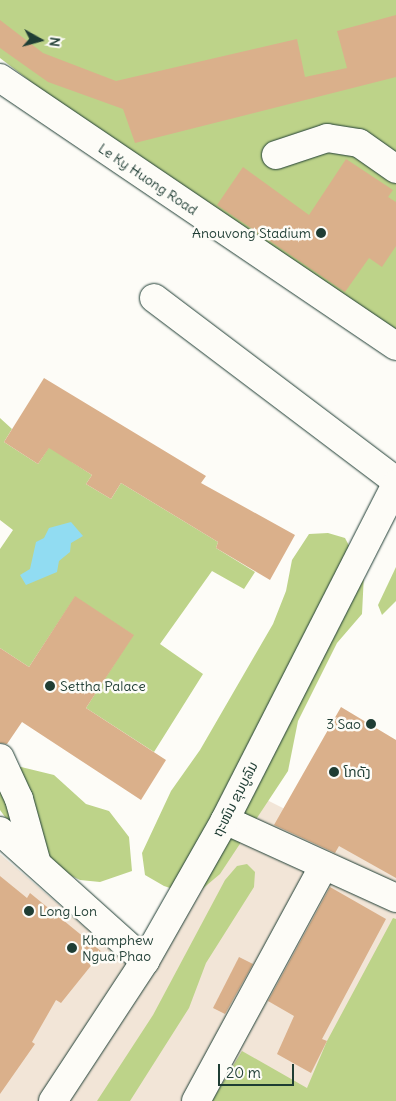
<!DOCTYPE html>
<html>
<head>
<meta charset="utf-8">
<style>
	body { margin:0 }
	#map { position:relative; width:396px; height:1101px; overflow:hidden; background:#fdfcf7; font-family:Delius,"Noto Sans Lao",sans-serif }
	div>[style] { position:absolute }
	.built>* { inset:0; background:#f2e5d7 }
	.green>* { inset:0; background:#bdd389 }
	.water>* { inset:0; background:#91dcf2 }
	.building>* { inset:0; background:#dab08b }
	.roads { filter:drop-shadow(0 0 1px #1f3d34) drop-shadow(0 0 1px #1f3d34) }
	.minor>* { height:28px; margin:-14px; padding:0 14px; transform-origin:14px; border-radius:14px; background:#fdfcf7 }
	.dots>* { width:14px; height:14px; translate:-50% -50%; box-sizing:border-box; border:2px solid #fdfcf7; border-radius:50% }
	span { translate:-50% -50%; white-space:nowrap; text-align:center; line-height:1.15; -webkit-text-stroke:5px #fdfcf7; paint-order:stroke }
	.street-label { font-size:14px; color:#1f3d34 }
	.poi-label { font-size:14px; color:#1f3d34 }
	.right { translate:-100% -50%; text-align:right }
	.left { translate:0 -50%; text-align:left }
	.north { position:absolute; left:15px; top:15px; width:50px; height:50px; -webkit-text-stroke:4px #fdfcf7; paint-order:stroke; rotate:97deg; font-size:14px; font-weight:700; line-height:20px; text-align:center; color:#1f3d34 }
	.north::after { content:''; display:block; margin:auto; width:18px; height:22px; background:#1f3d34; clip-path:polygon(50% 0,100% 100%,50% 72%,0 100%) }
	.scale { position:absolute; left:218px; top:1064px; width:76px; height:22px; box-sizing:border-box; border:2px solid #1f3d34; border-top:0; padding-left:6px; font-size:15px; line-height:18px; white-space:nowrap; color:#1f3d34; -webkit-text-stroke:4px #fdfcf7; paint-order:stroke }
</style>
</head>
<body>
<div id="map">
	<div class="built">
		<i style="clip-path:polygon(261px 797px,396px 865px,396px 1101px,0 1101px,0 854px,123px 960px)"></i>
	</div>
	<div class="green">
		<i style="clip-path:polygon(0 0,396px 0,396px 335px,95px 131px,0 58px)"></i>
		<i style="clip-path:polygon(79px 401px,101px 413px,72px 462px,92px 475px,86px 484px,111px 499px,121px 483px,218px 542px,216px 548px,255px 572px,244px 589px,212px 571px,160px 644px,203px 674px,154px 752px,86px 708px,133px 635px,75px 597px,29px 667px,0 648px,0 549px,13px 530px,0 520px,0 418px,12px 429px,4px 442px,38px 464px)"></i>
		<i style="clip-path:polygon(328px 533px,345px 538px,364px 574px,362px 614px,337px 643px,298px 721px,288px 771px,220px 874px,194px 896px,164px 886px,145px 875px,142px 853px,171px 791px,200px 750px,273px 624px,286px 591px,292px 560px,309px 534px)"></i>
		<i style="clip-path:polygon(396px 567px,396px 601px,382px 615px,378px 605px)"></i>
		<i style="clip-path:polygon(17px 766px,54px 775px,86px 804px,109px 811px,129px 837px,132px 871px,100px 882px,80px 880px,53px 867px,45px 844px,13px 828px,0 810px,0 776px)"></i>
		<i style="clip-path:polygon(247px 864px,255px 872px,254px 887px,206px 963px,189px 1008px,130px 1101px,97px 1101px,153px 1015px,225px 880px,237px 866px)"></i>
		<i style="clip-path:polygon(393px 918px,396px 919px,396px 1101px,212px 1101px,242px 1051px,307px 1088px,327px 1041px)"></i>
	</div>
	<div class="water">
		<i style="clip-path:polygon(71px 522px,83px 536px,71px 543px,70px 552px,59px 561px,57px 572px,26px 585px,20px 575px,30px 569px,36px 542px,44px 538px,49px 528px)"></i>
	</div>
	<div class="building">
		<i style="clip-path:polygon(396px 15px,396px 77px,135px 143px,123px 109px,48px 82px,0 48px,0 20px,43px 53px,116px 81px,297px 39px,305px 77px,347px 68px,337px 31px)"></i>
		<i style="clip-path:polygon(346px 159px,393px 190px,388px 197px,396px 202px,396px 246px,382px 267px,369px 258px,345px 292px,217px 205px,243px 167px,309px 215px)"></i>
		<i style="clip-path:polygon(44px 378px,206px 476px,201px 483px,295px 535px,270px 580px,216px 548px,218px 542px,121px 483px,111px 499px,86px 484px,92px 475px,49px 448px,38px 464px,4px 442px)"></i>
		<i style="clip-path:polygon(75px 596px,134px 635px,86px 708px,166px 760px,141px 800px,22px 722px,7px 744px,0 743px,0 648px,29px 667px)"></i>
		<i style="clip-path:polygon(341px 707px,396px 740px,396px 878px,339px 846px,335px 853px,274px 825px)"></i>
		<i style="clip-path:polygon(0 876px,27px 898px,30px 893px,102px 952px,61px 1003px,56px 1000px,32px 1042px,35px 1044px,0 1094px)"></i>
		<i style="clip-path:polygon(330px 887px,386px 919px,322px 1039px,327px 1041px,311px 1073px,277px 1054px,294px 1016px,268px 1001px)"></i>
		<i style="clip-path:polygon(239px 957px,253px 964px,225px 1014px,213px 1008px)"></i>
	</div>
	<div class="roads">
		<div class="minor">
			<i style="left:0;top:78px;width:478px;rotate:34.1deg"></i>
			<i style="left:276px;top:155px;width:54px;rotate:-18.4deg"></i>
			<i style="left:327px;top:138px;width:32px;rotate:9deg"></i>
			<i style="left:359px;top:143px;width:45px;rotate:35.1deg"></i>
			<i style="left:154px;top:298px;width:303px;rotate:37.1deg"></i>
			<i style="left:0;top:758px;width:45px;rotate:65.1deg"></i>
			<i style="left:19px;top:799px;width:67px;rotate:74.5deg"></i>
			<i style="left:225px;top:820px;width:188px;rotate:24.5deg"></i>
			<i style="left:0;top:831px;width:195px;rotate:41.9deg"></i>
			<i style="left:53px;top:1101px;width:168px;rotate:-56.7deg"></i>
			<i style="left:145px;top:961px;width:162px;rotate:-60.4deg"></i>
			<i style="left:225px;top:820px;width:377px;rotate:-63deg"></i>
			<i style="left:196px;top:1101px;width:268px;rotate:-61.5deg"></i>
		</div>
	</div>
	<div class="dots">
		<i style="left:321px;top:233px;background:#1f3d34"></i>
		<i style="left:50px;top:686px;background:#1f3d34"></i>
		<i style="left:371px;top:724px;background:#1f3d34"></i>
		<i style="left:334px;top:772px;background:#1f3d34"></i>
		<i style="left:29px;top:911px;background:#1f3d34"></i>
		<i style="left:72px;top:948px;background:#1f3d34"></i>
	</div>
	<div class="street-label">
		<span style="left:148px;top:179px;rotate:34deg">Le Ky Huong Road</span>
		<span style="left:235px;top:799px;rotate:-63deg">ຖະໜົນ ຂຸນບູລົມ</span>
	</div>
	<div class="poi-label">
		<span class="right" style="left:311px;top:233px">Anouvong Stadium</span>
		<span class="left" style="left:60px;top:686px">Settha Palace</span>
		<span class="right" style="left:361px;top:724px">3 Sao</span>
		<span class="left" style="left:344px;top:772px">ໂກດັງ</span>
		<span class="left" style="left:39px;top:911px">Long Lon</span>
		<span class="left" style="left:82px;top:948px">Khamphew<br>Ngua Phao</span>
	</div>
	<div class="north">N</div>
	<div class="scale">20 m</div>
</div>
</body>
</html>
